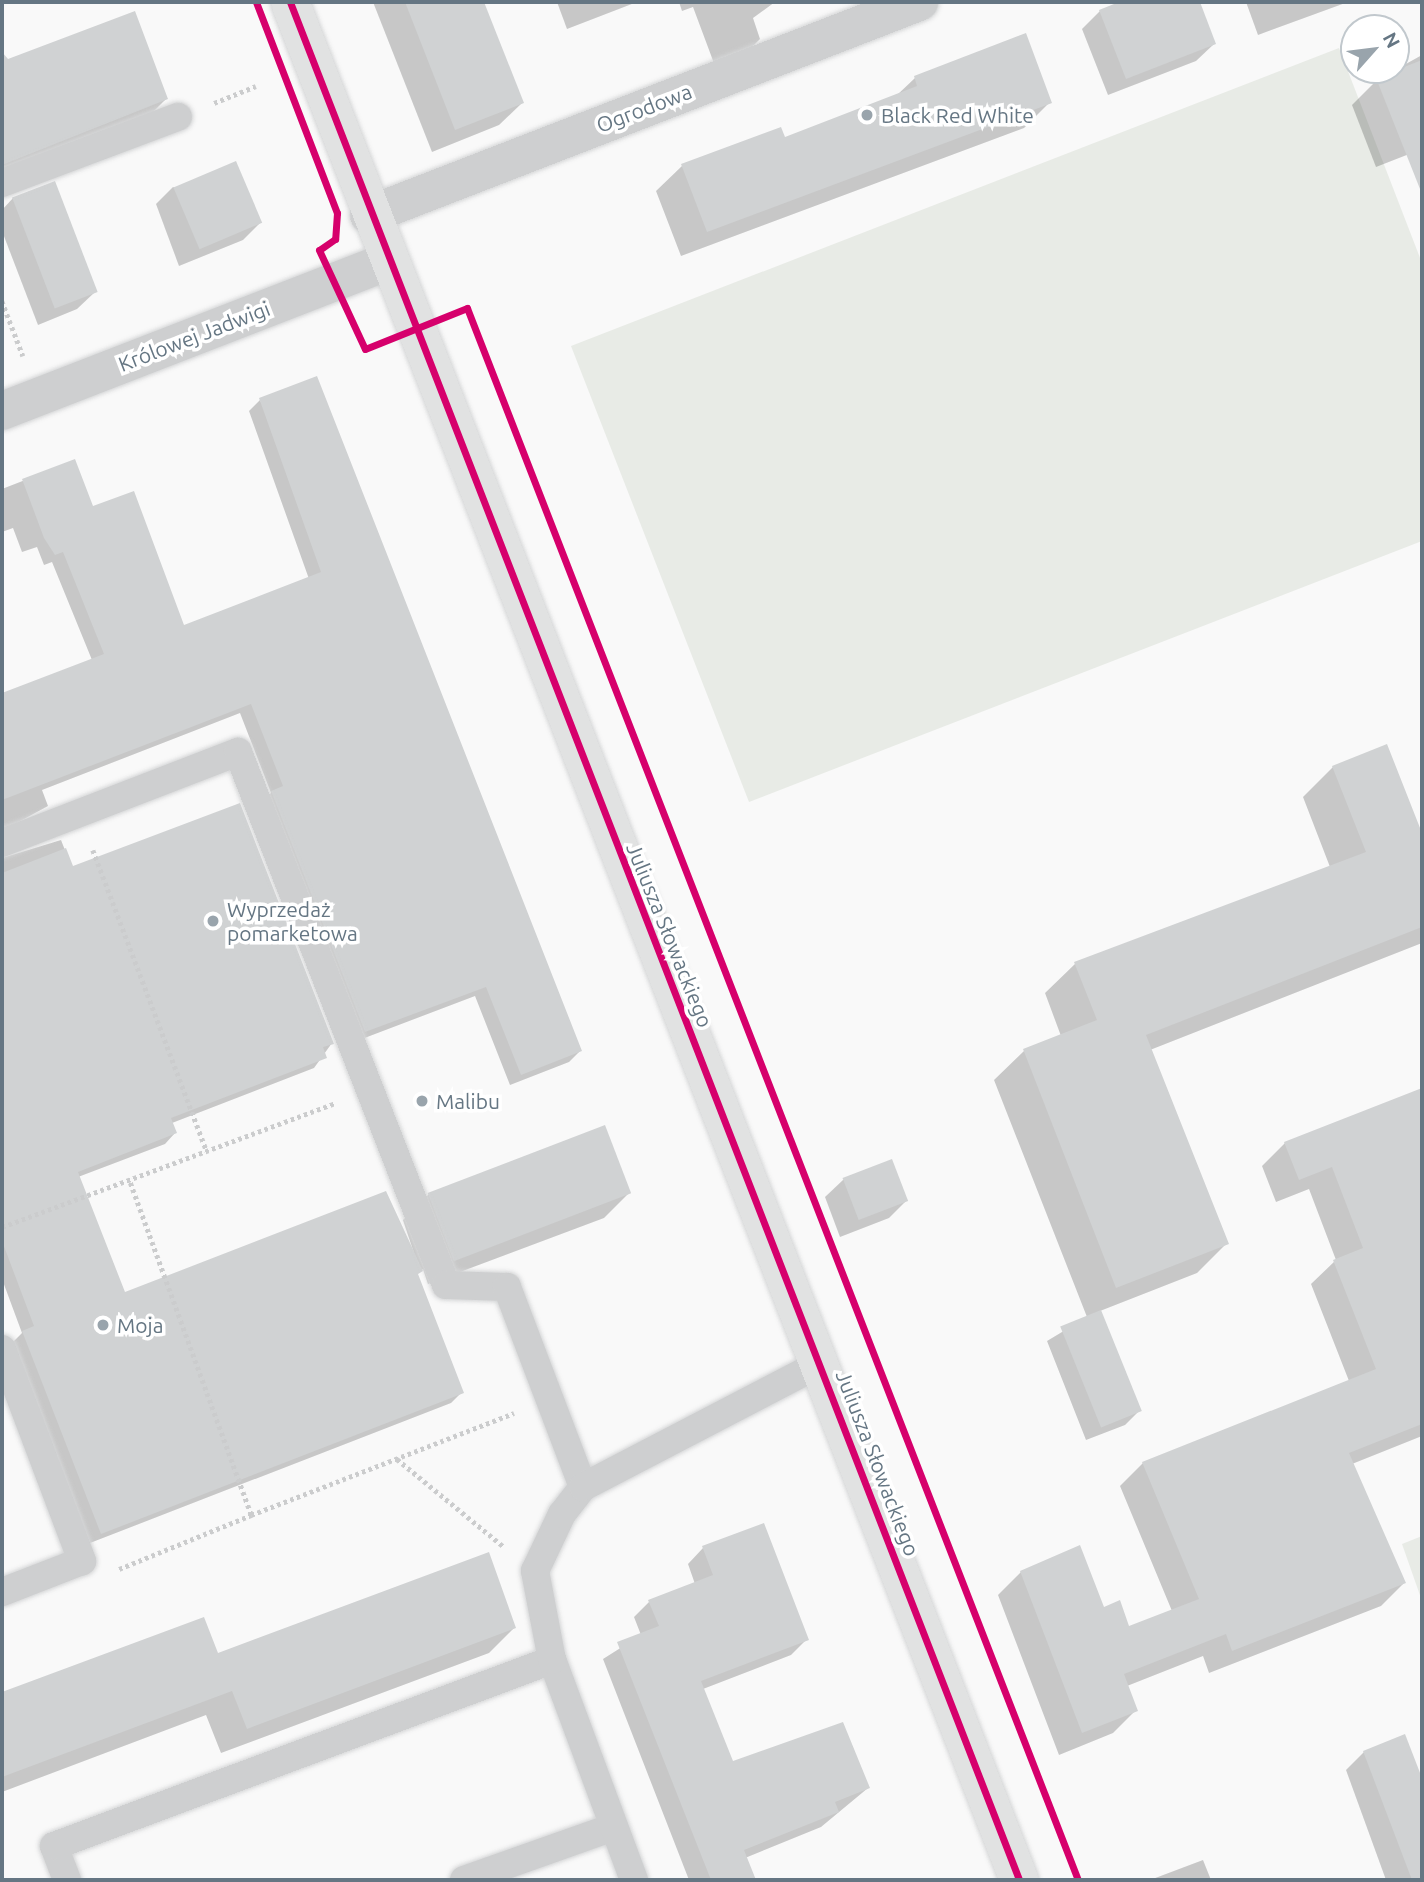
<!DOCTYPE html>
<html>
<head>
<meta charset="utf-8">
<style>
	body { margin:0 }
	#map { position:relative; width:1424px; height:1882px; overflow:hidden; background:#f9f9f9; font-family:Ubuntu,sans-serif }
	div>[style] { position:absolute }
	.green>* { inset:0; background:#e8ebe6 }
	.shadow>* { inset:0; background:#0003 }
	.building>* { inset:0; background:#d0d2d3; transform-origin:0 0 }
	.path>* { height:4.5px; margin-top:-2.25px; transform-origin:0; background:repeating-linear-gradient(90deg,#cbcccd 0 3.5px,transparent 0 7px) }
	.roads { filter:drop-shadow(0 0 2px #d5d6d7) drop-shadow(0 0 2px #d5d6d7) }
	.lane>* { height:28px; margin:-14px; padding:0 14px; transform-origin:14px; border-radius:14px; background:#cecfd0 }
	.street>* { height:38px; margin:-19px; padding:0 19px; transform-origin:19px; border-radius:19px; background:#cecfd0 }
	.secondary>* { height:38px; margin:-19px; padding:0 19px; transform-origin:19px; border-radius:19px; background:#e1e2e2 }
	.cycleway>* { height:7px; margin:-3.5px; padding:0 3.5px; transform-origin:3.5px; border-radius:3.5px; background:#d6006c }
	.dots>* { width:19px; height:19px; translate:-50% -50%; box-sizing:border-box; border:4px solid #fff; border-radius:50% }
	span { translate:-50% -50%; white-space:nowrap; text-align:center; line-height:1.15; -webkit-text-stroke:7px #fff; paint-order:stroke }
	.street-label { font-size:21px; color:#657683 }
	.poi-label { font-size:21px; color:#657683 }
	.left { translate:0 -50%; text-align:left }
	.frame { position:absolute; inset:0; border:4px solid #657683; pointer-events:none }
	.north { position:absolute; left:1340px; top:14px; width:70px; height:70px; box-sizing:border-box; background:#fff; border:2px solid #c1c8cd; border-radius:50%; rotate:62deg; font-size:19px; font-weight:700; line-height:28px; text-align:center; color:#657683 }
	.north::after { content:''; display:block; margin:auto; width:24px; height:32px; background:#99a4ac; clip-path:polygon(50% 0,100% 100%,50% 72%,0 100%) }
</style>
</head>
<body>
<div id="map">
	<div class="green">
		<i style="clip-path:polygon(1339px 48px,1422px 263px,1422px 541px,749px 802px,571px 346px)"></i>
		<i style="clip-path:polygon(1422px 1536px,1422px 1601px,1402px 1544px)"></i>
	</div>
	<div class="shadow">
		<i style="clip-path:polygon(373px 2px,482px 2px,522px 103px,499px 125px,432px 152px)"></i>
		<i style="clip-path:polygon(557px 2px,637px 2px,567px 29px)"></i>
		<i style="clip-path:polygon(679px 2px,775px 2px,753px 18px,760px 39px,744px 55px,715px 66px,693px 7px,682px 11px)"></i>
		<i style="clip-path:polygon(1124px 2px,1198px 2px,1214px 44px,1196px 61px,1108px 95px,1082px 29px,1100px 11px)"></i>
		<i style="clip-path:polygon(1246px 2px,1348px 2px,1258px 35px)"></i>
		<i style="clip-path:polygon(134px 13px,166px 99px,134px 131px,2px 181px,2px 63px)"></i>
		<i style="clip-path:polygon(1422px 55px,1422px 149px,1376px 167px,1352px 105px,1377px 80px)"></i>
		<i style="clip-path:polygon(915px 78px,1050px 102px,1024px 128px,681px 256px,656px 191px,682px 166px,780px 129px,784px 139px,896px 96px)"></i>
		<i style="clip-path:polygon(173px 187px,260px 223px,243px 240px,179px 266px,156px 204px)"></i>
		<i style="clip-path:polygon(13px 198px,95px 292px,77px 309px,38px 325px,2px 231px,2px 210px)"></i>
		<i style="clip-path:polygon(260px 400px,580px 1051px,569px 1062px,510px 1085px,475px 996px,354px 1042px,261px 803px,271px 793px,240px 713px,42px 790px,48px 806px,2px 831px,2px 695px,92px 660px,52px 562px,44px 565px,37px 547px,22px 552px,13px 528px,2px 532px,2px 489px,74px 461px,92px 508px,183px 627px,309px 579px,249px 411px)"></i>
		<i style="clip-path:polygon(1333px 767px,1422px 834px,1422px 943px,1150px 1050px,1227px 1243px,1197px 1273px,1100px 1311px,1139px 1411px,1125px 1425px,1086px 1440px,1047px 1341px,1087px 1317px,994px 1080px,1024px 1051px,1061px 1036px,1045px 993px,1075px 964px,1330px 867px,1303px 797px)"></i>
		<i style="clip-path:polygon(61px 840px,72px 868px,332px 1043px,314px 1068px,172px 1123px,175px 1133px,165px 1144px,78px 1177px,124px 1294px,417px 1262px,403px 1220px,429px 1194px,629px 1193px,604px 1218px,428px 1284px,423px 1269px,416px 1275px,462px 1392px,451px 1403px,90px 1543px,12px 1343px,22px 1333px,2px 1279px,2px 858px)"></i>
		<i style="clip-path:polygon(1422px 1090px,1422px 1436px,1352px 1464px,1404px 1583px,1381px 1606px,1209px 1673px,1203px 1656px,1127px 1686px,1136px 1710px,1113px 1733px,1059px 1755px,998px 1595px,1021px 1572px,1103px 1609px,1128px 1628px,1172px 1611px,1120px 1486px,1143px 1463px,1349px 1381px,1311px 1284px,1336px 1260px,1309px 1189px,1276px 1202px,1262px 1166px,1285px 1143px)"></i>
		<i style="clip-path:polygon(891px 1161px,906px 1201px,889px 1218px,840px 1237px,825px 1197px,843px 1180px)"></i>
		<i style="clip-path:polygon(703px 1548px,807px 1639px,791px 1655px,703px 1689px,732px 1763px,868px 1788px,821px 1827px,745px 1858px,754px 1880px,689px 1880px,603px 1659px,641px 1635px,634px 1617px,649px 1602px,695px 1584px,688px 1564px)"></i>
		<i style="clip-path:polygon(203px 1619px,217px 1656px,514px 1628px,489px 1653px,221px 1753px,206px 1715px,2px 1792px,2px 1694px)"></i>
		<i style="clip-path:polygon(1404px 1737px,1422px 1783px,1422px 1880px,1386px 1880px,1346px 1770px,1364px 1752px)"></i>
		<i style="clip-path:polygon(1203px 1860px,1211px 1880px,1150px 1880px)"></i>
	</div>
	<div class="building">
		<i style="clip-path:polygon(405px 2px,484px 2px,524px 103px,455px 130px)"></i>
		<i style="clip-path:polygon(1119px 2px,1200px 2px,1216px 44px,1126px 79px,1099px 10px)"></i>
		<i style="clip-path:polygon(135px 11px,168px 99px,2px 165px,2px 52px,8px 59px)"></i>
		<i style="clip-path:polygon(1026px 33px,1052px 103px,707px 232px,681px 164px,781px 127px,785px 137px,917px 86px,914px 76px)"></i>
		<i style="clip-path:polygon(1422px 60px,1422px 188px,1420px 189px,1376px 78px)"></i>
		<i style="left:236px;top:161px;width:67px;height:68px;rotate:67deg"></i>
		<i style="left:55px;top:181px;width:119px;height:46px;rotate:69deg"></i>
		<i style="clip-path:polygon(317px 376px,582px 1051px,521px 1075px,486px 987px,365px 1032px,271px 791px,283px 786px,251px 704px,2px 800px,2px 693px,104px 654px,63px 552px,55px 555px,44px 538px,22px 479px,75px 459px,93px 506px,134px 491px,184px 625px,321px 572px,259px 398px)"></i>
		<i style="clip-path:polygon(1387px 744px,1422px 833px,1422px 927px,1146px 1035px,1229px 1244px,1116px 1288px,1023px 1049px,1097px 1020px,1074px 962px,1366px 852px,1332px 766px)"></i>
		<i style="clip-path:polygon(240px 803px,334px 1044px,323px 1047px,327px 1058px,171px 1118px,177px 1133px,78px 1172px,125px 1292px,386px 1191px,423px 1271px,418px 1274px,464px 1393px,101px 1534px,22px 1331px,34px 1326px,2px 1241px,2px 873px,66px 848px,73px 866px)"></i>
		<i style="clip-path:polygon(1422px 1088px,1422px 1424px,1349px 1453px,1406px 1583px,1232px 1651px,1226px 1634px,1124px 1674px,1138px 1711px,1082px 1733px,1020px 1571px,1080px 1545px,1104px 1607px,1120px 1600px,1129px 1626px,1199px 1599px,1142px 1462px,1376px 1369px,1333px 1260px,1363px 1248px,1332px 1167px,1299px 1180px,1284px 1142px)"></i>
		<i style="left:605px;top:1125px;width:73px;height:190px;rotate:69deg"></i>
		<i style="left:892px;top:1159px;width:45px;height:53px;rotate:69deg"></i>
		<i style="left:1101px;top:1310px;width:109px;height:44px;rotate:68deg"></i>
		<i style="clip-path:polygon(764px 1523px,809px 1640px,701px 1681px,733px 1761px,843px 1722px,870px 1788px,835px 1802px,839px 1812px,744px 1850px,756px 1880px,711px 1880px,617px 1642px,659px 1626px,648px 1600px,713px 1575px,702px 1546px)"></i>
		<i style="clip-path:polygon(489px 1552px,516px 1628px,247px 1729px,232px 1691px,2px 1777px,2px 1692px,204px 1617px,218px 1653px)"></i>
		<i style="clip-path:polygon(1405px 1734px,1422px 1778px,1422px 1880px,1412px 1880px,1363px 1751px)"></i>
	</div>
	<div class="path">
		<i style="left:214px;top:103px;width:45px;rotate:-22deg"></i>
		<i style="left:2px;top:301px;width:59px;rotate:69.1deg"></i>
		<i style="left:93px;top:850px;width:322px;rotate:69.3deg"></i>
		<i style="left:2px;top:1227px;width:355px;rotate:-20.4deg"></i>
		<i style="left:397px;top:1459px;width:139px;rotate:39.4deg"></i>
		<i style="left:251px;top:1515px;width:282px;rotate:-21.2deg"></i>
		<i style="left:119px;top:1569px;width:143px;rotate:-22.2deg"></i>
		<i style="left:251px;top:1515px;width:357px;rotate:-110deg"></i>
	</div>
	<div class="roads">
		<div class="lane">
			<i style="left:2px;top:183px;width:188px;rotate:-20.6deg"></i>
			<i style="left:2px;top:843px;width:253px;rotate:-21.1deg"></i>
			<i style="left:238px;top:752px;width:572px;rotate:68.68deg"></i>
			<i style="left:446px;top:1285px;width:61px;rotate:1.9deg"></i>
			<i style="left:507px;top:1287px;width:214px;rotate:69.2deg"></i>
			<i style="left:2px;top:1349px;width:227px;rotate:69.3deg"></i>
			<i style="left:82px;top:1561px;width:86px;rotate:158.8deg"></i>
			<i style="left:67px;top:1880px;width:36px;rotate:-111deg"></i>
			<i style="left:54px;top:1846px;width:532px;rotate:-20.48deg"></i>
			<i style="left:464px;top:1880px;width:159px;rotate:-19.5deg"></i>
			<i style="left:634px;top:1880px;width:235px;rotate:-110.4deg"></i>
			<i style="left:552px;top:1660px;width:91px;rotate:-100.8deg"></i>
			<i style="left:535px;top:1571px;width:63px;rotate:-64.7deg"></i>
			<i style="left:562px;top:1514px;width:34px;rotate:-52deg"></i>
			<i style="left:583px;top:1487px;width:268px;rotate:-27.5deg"></i>
		</div>
		<div class="street">
			<i style="left:369px;top:215px;width:590px;rotate:-21.17deg"></i>
			<i style="left:2px;top:411px;width:413px;rotate:-21.2deg"></i>
		</div>
		<div class="secondary">
			<i style="left:290px;top:2px;width:2015px;rotate:68.78deg"></i>
		</div>
	</div>
	<div class="cycleway">
		<i style="left:256px;top:2px;width:226px;rotate:69deg"></i>
		<i style="left:337px;top:213px;width:26px;rotate:94deg"></i>
		<i style="left:335px;top:239px;width:19px;rotate:145deg"></i>
		<i style="left:319px;top:250px;width:109px;rotate:65.1deg"></i>
		<i style="left:365px;top:349px;width:110px;rotate:-21.9deg"></i>
		<i style="left:467px;top:308px;width:1687px;rotate:68.76deg"></i>
		<i style="left:290px;top:2px;width:2015px;rotate:68.78deg"></i>
	</div>
	<div class="dots">
		<i style="left:867px;top:115px;background:#99a4ac"></i>
		<i style="left:213px;top:921px;background:#99a4ac"></i>
		<i style="left:422px;top:1101px;background:#99a4ac"></i>
		<i style="left:103px;top:1325px;background:#99a4ac"></i>
	</div>
	<div class="street-label">
		<span style="left:644px;top:108px;rotate:-21deg">Ogrodowa</span>
		<span style="left:194px;top:336px;rotate:-21deg">Królowej Jadwigi</span>
		<span style="left:670px;top:935px;rotate:68deg">Juliusza Słowackiego</span>
		<span style="left:878px;top:1463px;rotate:69deg">Juliusza Słowackiego</span>
	</div>
	<div class="poi-label">
		<span class="left" style="left:881px;top:115px">Black Red White</span>
		<span class="left" style="left:227px;top:921px">Wyprzedaż<br>pomarketowa</span>
		<span class="left" style="left:436px;top:1101px">Malibu</span>
		<span class="left" style="left:117px;top:1325px">Moja</span>
	</div>
	<div class="frame"></div>
	<div class="north">N</div>
</div>
</body>
</html>
